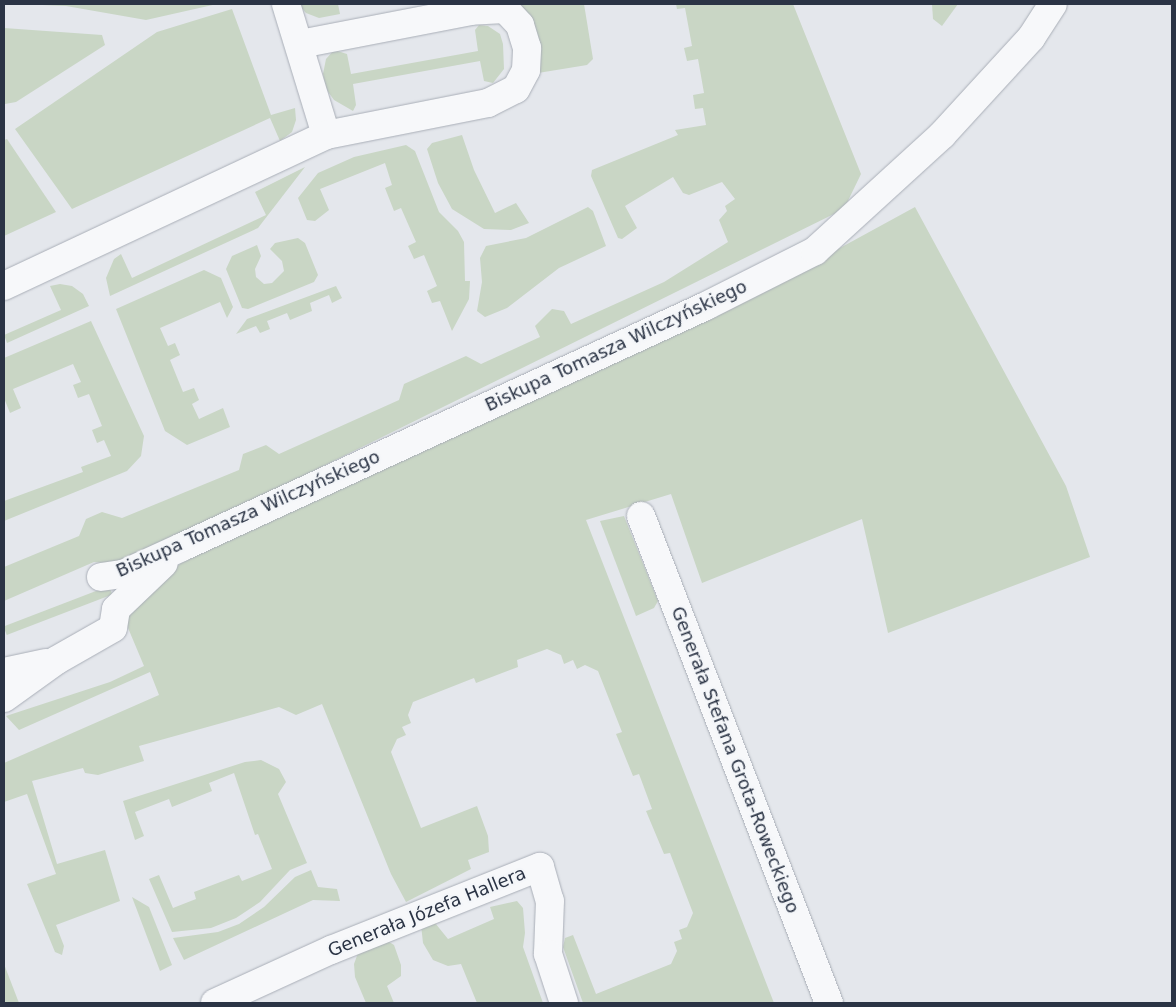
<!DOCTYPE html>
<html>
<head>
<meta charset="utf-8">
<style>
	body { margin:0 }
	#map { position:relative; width:1176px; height:1007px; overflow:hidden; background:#e4e7ec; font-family:"DejaVu Sans",sans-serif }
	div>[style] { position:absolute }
	.green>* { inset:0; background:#c9d6c5; transform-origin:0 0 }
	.roads { filter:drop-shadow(0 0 1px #a9aeb7) drop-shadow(0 0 1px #a9aeb7) }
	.street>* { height:28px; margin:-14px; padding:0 14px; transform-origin:14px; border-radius:14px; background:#f7f8fa }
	span { translate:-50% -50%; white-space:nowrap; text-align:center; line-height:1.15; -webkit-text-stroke:4.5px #f4f6f9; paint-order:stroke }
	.street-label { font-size:18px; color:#2b3445 }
	.frame { position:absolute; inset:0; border:5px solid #2b3445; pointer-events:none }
</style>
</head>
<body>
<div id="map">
	<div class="green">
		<i style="clip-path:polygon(18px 4px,217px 4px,146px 20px,66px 6px)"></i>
		<i style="clip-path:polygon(298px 4px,338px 4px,340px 14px,319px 18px,306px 13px)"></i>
		<i style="clip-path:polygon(517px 4px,584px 4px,593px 59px,587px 65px,538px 73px)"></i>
		<i style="clip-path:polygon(676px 4px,793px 4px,861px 174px,844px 209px,123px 565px,94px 562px,4px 601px,4px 567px,79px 536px,86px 519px,102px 512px,122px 518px,239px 470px,243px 454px,266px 445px,279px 454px,399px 400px,404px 384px,466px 356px,481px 364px,540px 337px,535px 326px,552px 309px,564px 311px,571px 324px,664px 282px,728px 242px,719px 220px,727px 211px,725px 206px,735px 199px,722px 182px,689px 195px,683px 193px,673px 177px,625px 206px,637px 228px,622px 239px,618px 238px,591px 176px,592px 170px,678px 135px,675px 130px,706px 125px,703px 108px,695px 109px,693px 95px,704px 93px,698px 59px,687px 61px,684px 48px,692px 46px,685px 8px,677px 9px)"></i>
		<i style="clip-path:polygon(932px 4px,958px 4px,942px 26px,933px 19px)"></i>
		<i style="clip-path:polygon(232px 9px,271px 115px,295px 108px,296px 120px,292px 132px,280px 141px,270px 118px,72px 209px,15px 129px,157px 32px)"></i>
		<i style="clip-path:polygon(479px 25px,488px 26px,500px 34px,503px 44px,504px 69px,493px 83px,484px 81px,480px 61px,353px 84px,356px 105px,353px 111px,334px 100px,326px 89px,323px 74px,326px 59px,334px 50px,347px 54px,351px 74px,478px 51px,475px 30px)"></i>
		<i style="clip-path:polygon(4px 28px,102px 35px,105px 45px,16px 102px,5px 104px)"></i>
		<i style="clip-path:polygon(462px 135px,474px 170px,495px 213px,516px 203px,529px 223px,511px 230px,484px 229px,452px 209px,438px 183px,427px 149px,432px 143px)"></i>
		<i style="clip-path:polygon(7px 139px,56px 212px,4px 236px,4px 140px)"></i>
		<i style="clip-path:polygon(406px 145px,415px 151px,439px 212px,458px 231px,464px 242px,465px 281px,470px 281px,469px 299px,452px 331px,440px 301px,432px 303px,427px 291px,437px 286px,424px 255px,414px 259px,408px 246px,416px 242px,401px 208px,394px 211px,385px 188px,392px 185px,385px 163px,320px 189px,329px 210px,315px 221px,307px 220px,298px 198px,318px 173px,354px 157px)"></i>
		<i style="clip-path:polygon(305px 167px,258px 228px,110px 296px,106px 278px,114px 259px,121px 254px,132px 278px,266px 215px,255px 192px)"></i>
		<i style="clip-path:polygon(588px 207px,593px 211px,606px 246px,559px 268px,507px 308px,485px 317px,477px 311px,482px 282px,480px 258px,486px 246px,526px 238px)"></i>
		<i style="clip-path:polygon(915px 207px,1066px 486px,1090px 557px,888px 633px,862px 519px,702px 583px,671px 494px,586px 520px,774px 1003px,583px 1003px,563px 947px,565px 938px,573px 935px,596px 994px,671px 964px,677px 951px,674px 942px,682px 939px,679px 930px,687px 927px,693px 913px,670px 853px,664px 854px,646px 811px,652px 809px,639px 774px,633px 776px,616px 734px,622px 732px,598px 671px,585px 665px,577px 669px,573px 660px,564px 664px,561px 655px,547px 649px,517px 660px,518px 667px,476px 683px,474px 678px,413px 702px,408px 715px,411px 723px,402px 727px,406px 735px,397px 739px,391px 752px,421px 828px,477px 806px,488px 836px,489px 852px,468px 860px,471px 869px,406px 902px,391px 874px,322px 704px,296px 715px,279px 707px,139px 746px,144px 761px,98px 775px,85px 773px,83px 768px,32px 781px,57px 864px,105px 850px,120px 901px,56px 925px,64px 946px,62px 955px,55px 952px,27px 884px,56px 874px,27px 794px,4px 802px,4px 763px,159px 695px,150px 672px,19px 730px,6px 716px,110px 682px,144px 666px,123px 616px,196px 549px,807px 266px)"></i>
		<i style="clip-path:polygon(298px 238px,305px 243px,318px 275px,314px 282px,248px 309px,242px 308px,226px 269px,232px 256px,257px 245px,261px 256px,255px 269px,256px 277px,264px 284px,272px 283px,284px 271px,282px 261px,270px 249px,275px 243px)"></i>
		<i style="clip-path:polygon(204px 270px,221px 278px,233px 307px,227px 318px,220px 302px,160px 328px,168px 346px,175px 343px,180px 355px,170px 360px,183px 392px,194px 388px,199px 400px,192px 404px,199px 419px,223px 408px,230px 427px,187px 445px,165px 431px,116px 309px)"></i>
		<i style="clip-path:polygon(60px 284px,72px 286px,83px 294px,89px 306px,7px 343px,4px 335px,61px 310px,50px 286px)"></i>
		<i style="clip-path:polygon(336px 286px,342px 298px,332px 303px,329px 295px,310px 303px,312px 311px,290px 320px,287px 313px,267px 321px,270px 329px,260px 333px,256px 326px,236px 334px,247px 319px)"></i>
		<i style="clip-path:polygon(91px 321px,144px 436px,141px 456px,127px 471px,4px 521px,4px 501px,83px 472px,81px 467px,111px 456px,104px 440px,97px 443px,92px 430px,102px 426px,89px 394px,78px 398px,73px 385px,81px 382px,73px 364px,13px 389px,21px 408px,10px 413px,4px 398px,4px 358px)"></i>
		<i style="clip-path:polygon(624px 516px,658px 601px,654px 608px,636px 616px,600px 521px)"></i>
		<i style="left:109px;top:586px;width:9px;height:113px;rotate:69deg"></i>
		<i style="clip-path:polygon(261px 760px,279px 769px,286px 782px,278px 794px,307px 863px,290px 870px,260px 902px,236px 918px,211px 928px,172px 932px,149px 879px,159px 875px,173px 908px,196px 899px,194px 892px,239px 875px,242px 881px,272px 869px,258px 834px,255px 835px,234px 773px,209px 783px,212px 791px,172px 807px,169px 799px,135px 812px,144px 836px,135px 840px,123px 801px,245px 762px)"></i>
		<i style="clip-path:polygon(311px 870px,318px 887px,337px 889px,340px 901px,313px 900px,184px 960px,173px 938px,218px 932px,239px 924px,264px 907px,295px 877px)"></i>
		<i style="clip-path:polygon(132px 897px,149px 907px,172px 965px,160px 971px)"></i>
		<i style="clip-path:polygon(517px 901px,523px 908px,525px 933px,523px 947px,543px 1003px,477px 1003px,461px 964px,448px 966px,433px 960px,423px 943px,421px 925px,431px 918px,448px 939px,494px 919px,490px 907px)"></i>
		<i style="clip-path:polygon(386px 940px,394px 945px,401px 965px,401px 976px,387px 986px,394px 1003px,366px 1003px,355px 977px,354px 964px,358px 953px)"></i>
		<i style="clip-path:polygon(4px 964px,19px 1003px,4px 1003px)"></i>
	</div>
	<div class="roads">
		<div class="street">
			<i style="left:286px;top:4px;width:137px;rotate:73deg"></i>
			<i style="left:4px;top:286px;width:356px;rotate:-25.1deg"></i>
			<i style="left:326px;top:135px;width:165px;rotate:-11.2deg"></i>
			<i style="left:488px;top:103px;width:31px;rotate:-27deg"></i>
			<i style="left:516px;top:89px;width:21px;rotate:-62deg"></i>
			<i style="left:526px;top:70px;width:22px;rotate:-87deg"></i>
			<i style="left:527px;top:48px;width:24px;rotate:-107deg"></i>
			<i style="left:520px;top:25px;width:22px;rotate:-133deg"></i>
			<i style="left:505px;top:9px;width:34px;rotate:177deg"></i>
			<i style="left:471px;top:11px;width:174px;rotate:169.1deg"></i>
			<i style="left:641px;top:516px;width:522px;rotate:68.89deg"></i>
			<i style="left:101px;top:577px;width:22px;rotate:-8deg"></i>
			<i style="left:123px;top:574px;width:65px;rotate:-24.6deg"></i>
			<i style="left:182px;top:547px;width:577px;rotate:-24.7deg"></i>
			<i style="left:706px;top:306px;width:122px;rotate:-26.8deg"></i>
			<i style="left:815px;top:251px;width:172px;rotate:-42.4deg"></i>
			<i style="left:942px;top:135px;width:132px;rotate:-47.5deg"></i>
			<i style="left:1031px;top:38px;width:40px;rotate:-57.1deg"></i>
			<i style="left:4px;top:672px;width:43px;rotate:-12.1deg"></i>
			<i style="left:4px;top:698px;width:65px;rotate:-35.6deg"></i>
			<i style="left:57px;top:660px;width:64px;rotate:-29.7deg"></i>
			<i style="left:113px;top:628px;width:19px;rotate:-81deg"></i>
			<i style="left:116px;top:609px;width:66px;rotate:-43.8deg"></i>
			<i style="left:215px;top:1003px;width:128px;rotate:-24.6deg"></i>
			<i style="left:331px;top:950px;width:225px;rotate:-21.7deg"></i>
			<i style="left:540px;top:867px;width:35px;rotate:74deg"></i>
			<i style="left:550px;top:901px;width:53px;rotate:92.2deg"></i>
			<i style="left:548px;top:954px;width:52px;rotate:71.9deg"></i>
		</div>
	</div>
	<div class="street-label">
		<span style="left:616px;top:346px;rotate:-25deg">Biskupa Tomasza Wilczyńskiego</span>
		<span style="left:248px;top:514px;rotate:-24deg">Biskupa Tomasza Wilczyńskiego</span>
		<span style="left:735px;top:760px;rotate:69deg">Generała Stefana Grota-Roweckiego</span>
		<span style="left:427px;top:912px;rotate:-22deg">Generała Józefa Hallera</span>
	</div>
	<div class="frame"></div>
</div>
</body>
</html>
